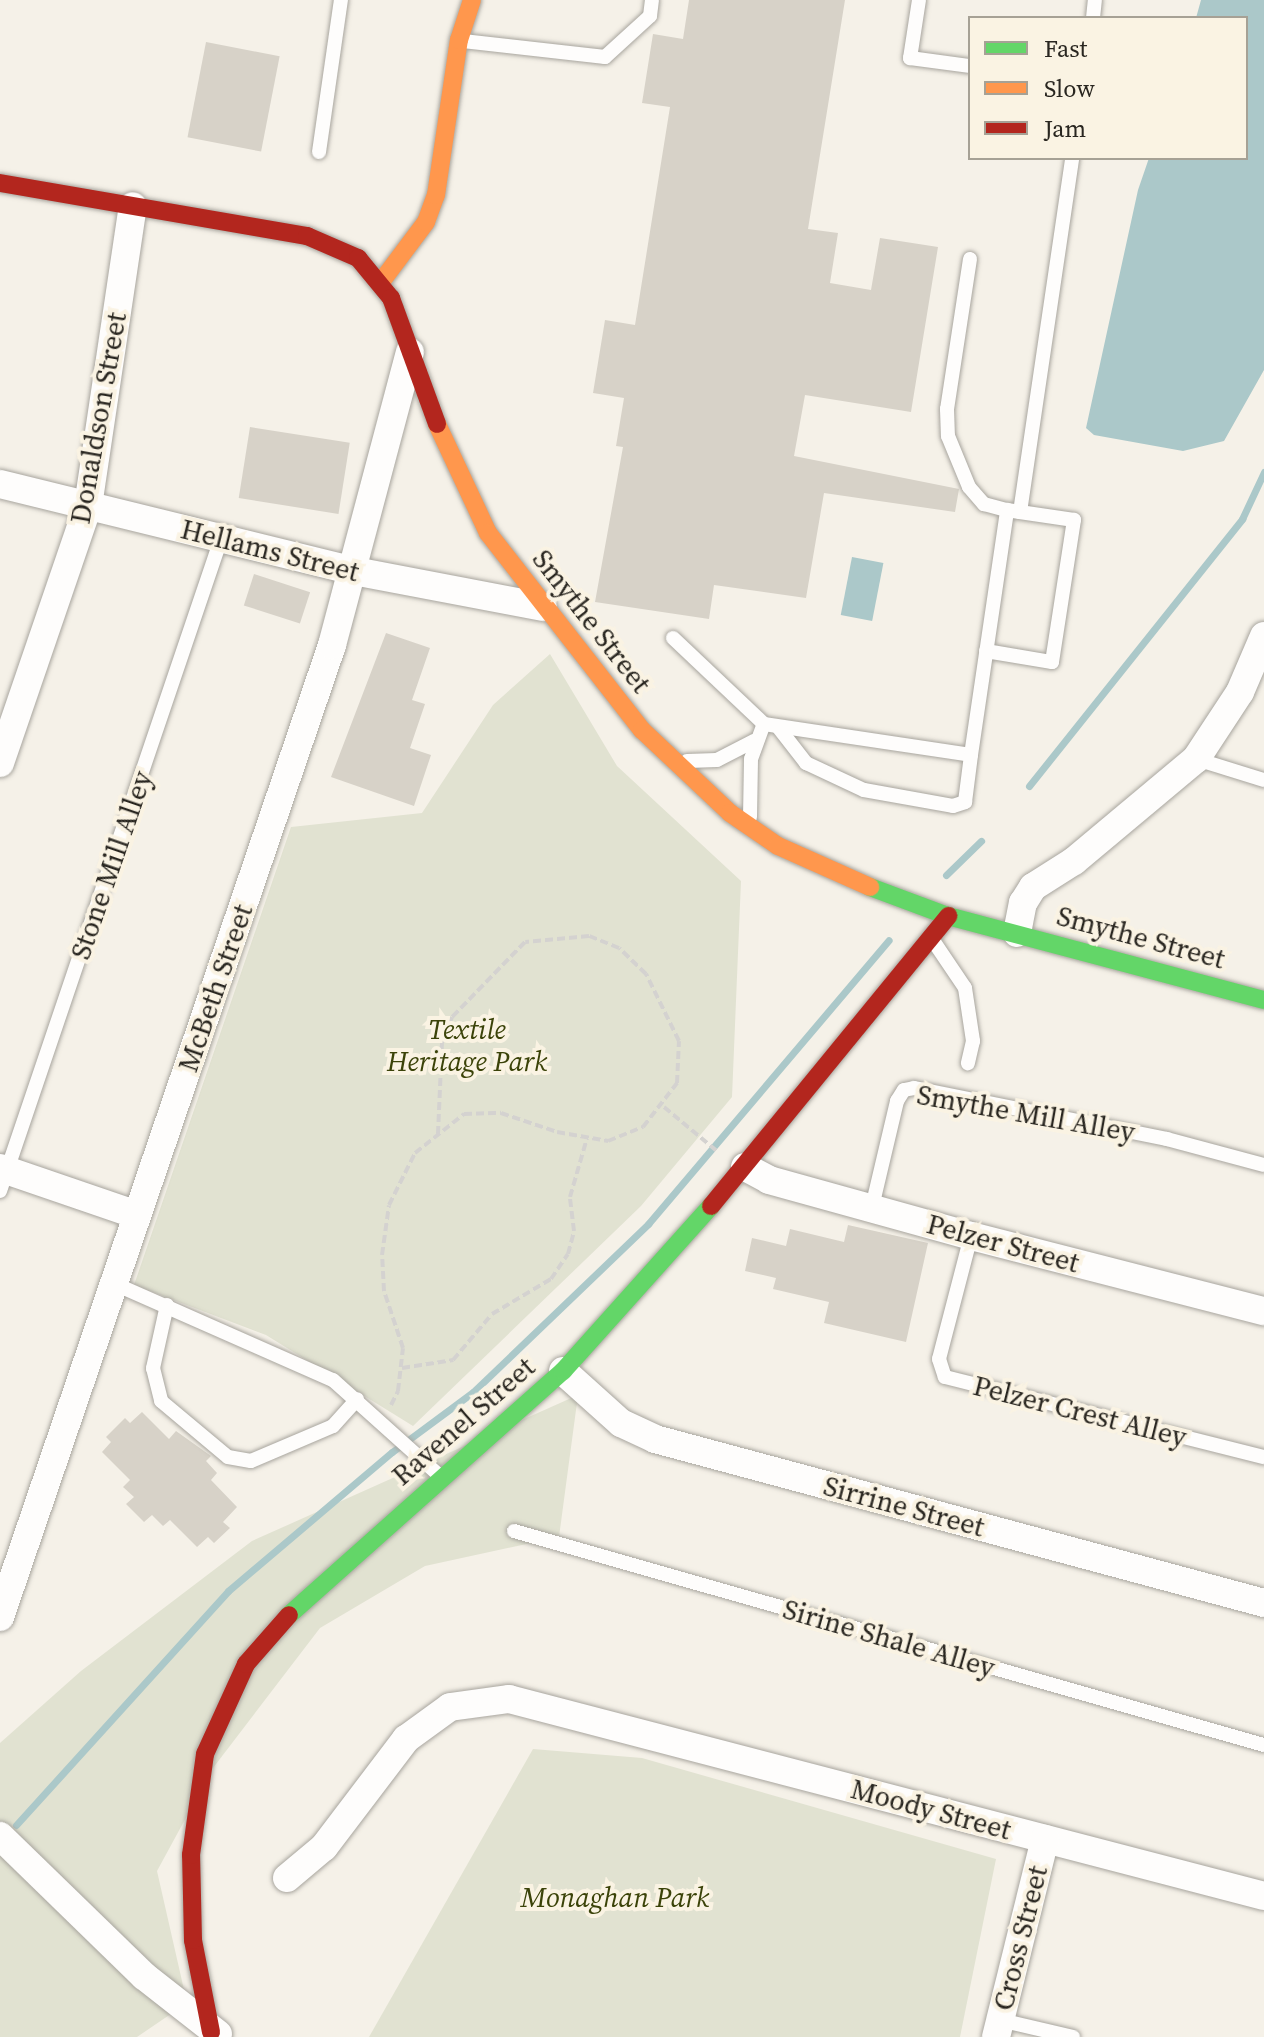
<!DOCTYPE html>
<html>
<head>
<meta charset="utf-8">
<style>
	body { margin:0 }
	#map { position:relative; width:1264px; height:2037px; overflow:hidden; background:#f5f1e8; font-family:"Source Serif 4",serif }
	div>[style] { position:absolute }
	.green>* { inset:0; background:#e1e2d1 }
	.water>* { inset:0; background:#abc8c9; transform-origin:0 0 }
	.stream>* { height:7px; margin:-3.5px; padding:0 3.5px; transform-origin:3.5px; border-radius:3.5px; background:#abc8c9 }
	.building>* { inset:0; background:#d7d2c8; transform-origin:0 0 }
	.path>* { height:4px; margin-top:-2px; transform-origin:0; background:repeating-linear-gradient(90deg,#d4d2d0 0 8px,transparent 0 12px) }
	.roads { filter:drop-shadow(0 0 2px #a8a59e) drop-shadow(0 0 2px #a8a59e) }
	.lane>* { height:14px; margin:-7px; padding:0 7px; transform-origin:7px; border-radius:7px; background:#fefdfc }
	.street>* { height:28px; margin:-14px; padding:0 14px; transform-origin:14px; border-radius:14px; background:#fefdfc }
	.fast>* { height:18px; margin:-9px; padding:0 9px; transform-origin:9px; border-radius:9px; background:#63d668 }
	.slow>* { height:18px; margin:-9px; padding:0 9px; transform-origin:9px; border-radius:9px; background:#ff974d }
	.jam>* { height:18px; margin:-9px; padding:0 9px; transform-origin:9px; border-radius:9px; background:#b3261e }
	span { translate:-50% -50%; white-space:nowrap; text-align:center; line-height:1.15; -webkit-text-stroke:8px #faf3e3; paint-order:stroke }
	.street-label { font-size:28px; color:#292620 }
	.park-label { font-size:28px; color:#3b4309; font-style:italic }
	.legend { position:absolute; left:968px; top:16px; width:280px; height:144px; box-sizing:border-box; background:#faf3e3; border:2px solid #a6a195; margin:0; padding:10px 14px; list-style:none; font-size:24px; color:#292620 }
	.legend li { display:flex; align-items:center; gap:16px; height:40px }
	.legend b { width:40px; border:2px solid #a6a195 }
</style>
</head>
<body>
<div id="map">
	<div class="green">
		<i style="clip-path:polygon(550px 654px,617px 766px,741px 881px,732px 1097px,641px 1206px,413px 1426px,266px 1335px,134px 1285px,291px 827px,422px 813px,493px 705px)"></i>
		<i style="clip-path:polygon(578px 1395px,559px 1537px,425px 1566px,320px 1628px,213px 1768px,157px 1871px,187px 2003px,137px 2037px,0 2037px,0 1743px,81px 1671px,252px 1541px)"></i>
		<i style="clip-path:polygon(533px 1749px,642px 1758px,996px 1859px,960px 2037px,369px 2037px)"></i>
	</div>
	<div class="water">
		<i style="clip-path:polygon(1201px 0,1264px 0,1264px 370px,1224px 441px,1183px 451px,1094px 435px,1086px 428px,1138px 190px,1149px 158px,1246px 158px,1246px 18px,1196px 18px)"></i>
		<i style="left:852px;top:557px;width:32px;height:59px;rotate:11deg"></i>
	</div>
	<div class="stream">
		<i style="left:1029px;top:786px;width:342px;rotate:-51.4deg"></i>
		<i style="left:1242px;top:519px;width:52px;rotate:-64.9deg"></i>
		<i style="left:946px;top:875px;width:49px;rotate:-44.2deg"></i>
		<i style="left:16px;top:1825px;width:316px;rotate:-47.8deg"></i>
		<i style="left:228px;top:1591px;width:215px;rotate:-40.3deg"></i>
		<i style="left:392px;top:1452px;width:101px;rotate:-36.5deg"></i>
		<i style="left:473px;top:1392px;width:243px;rotate:-43.8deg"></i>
		<i style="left:648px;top:1224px;width:372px;rotate:-49.7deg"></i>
	</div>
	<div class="building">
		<i style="clip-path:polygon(689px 0,845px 0,808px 229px,838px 233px,830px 283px,871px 290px,880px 238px,938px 247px,911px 412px,805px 395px,794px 456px,959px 489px,955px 512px,824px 493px,806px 598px,714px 585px,709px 619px,595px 602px,623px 447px,616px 446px,624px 398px,593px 393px,605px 320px,635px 325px,670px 107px,642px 103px,653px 34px,683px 39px)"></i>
		<i style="left:206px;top:42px;width:75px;height:97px;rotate:11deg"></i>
		<i style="left:250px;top:427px;width:101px;height:72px;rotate:9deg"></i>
		<i style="left:254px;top:574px;width:59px;height:33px;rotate:18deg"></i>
		<i style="clip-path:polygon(386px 633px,430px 648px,412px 700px,425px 704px,410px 748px,431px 755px,414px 806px,331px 777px)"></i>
		<i style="clip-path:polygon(848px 1225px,928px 1243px,906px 1342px,824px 1323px,829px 1302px,773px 1289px,776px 1278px,745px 1271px,752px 1238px,786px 1246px,790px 1229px,844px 1242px)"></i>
		<i style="clip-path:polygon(142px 1412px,169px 1439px,176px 1431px,211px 1456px,206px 1461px,217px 1473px,211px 1480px,237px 1507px,223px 1522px,230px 1528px,214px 1543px,208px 1537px,197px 1547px,170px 1520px,163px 1526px,152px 1515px,144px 1522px,126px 1504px,134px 1497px,123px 1487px,130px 1480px,102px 1452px,111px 1442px,106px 1437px,125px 1418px,130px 1423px)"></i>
	</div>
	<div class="path">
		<i style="left:664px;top:1107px;width:70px;rotate:39.8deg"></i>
		<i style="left:402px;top:1368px;width:52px;rotate:-8.9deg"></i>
		<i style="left:453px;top:1360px;width:60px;rotate:-49.7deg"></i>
		<i style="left:492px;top:1314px;width:69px;rotate:-30.7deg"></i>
		<i style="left:551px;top:1279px;width:30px;rotate:-56deg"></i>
		<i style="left:568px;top:1254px;width:24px;rotate:-75deg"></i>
		<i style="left:574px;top:1231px;width:34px;rotate:-97deg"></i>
		<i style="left:570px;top:1197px;width:61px;rotate:-73.9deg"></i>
		<i style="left:391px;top:1405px;width:16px;rotate:-63deg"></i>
		<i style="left:398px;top:1391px;width:43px;rotate:-83.4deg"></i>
		<i style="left:403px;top:1348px;width:60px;rotate:-108.4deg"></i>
		<i style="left:384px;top:1291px;width:36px;rotate:-93deg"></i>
		<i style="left:382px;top:1255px;width:50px;rotate:-82deg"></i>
		<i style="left:389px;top:1205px;width:58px;rotate:-63.4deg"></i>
		<i style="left:415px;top:1153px;width:63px;rotate:-38.5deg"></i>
		<i style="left:464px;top:1114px;width:37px;rotate:-2deg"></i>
		<i style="left:501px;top:1113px;width:59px;rotate:18.7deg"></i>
		<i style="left:557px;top:1132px;width:52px;rotate:10deg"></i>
		<i style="left:608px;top:1141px;width:38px;rotate:-22deg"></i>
		<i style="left:643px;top:1127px;width:56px;rotate:-52.3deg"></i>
		<i style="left:677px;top:1083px;width:42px;rotate:-87.3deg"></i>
		<i style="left:679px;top:1041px;width:75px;rotate:-116.2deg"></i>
		<i style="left:646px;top:974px;width:37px;rotate:-136deg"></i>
		<i style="left:619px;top:948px;width:32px;rotate:-158deg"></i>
		<i style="left:589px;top:936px;width:64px;rotate:174.6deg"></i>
		<i style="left:525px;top:942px;width:105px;rotate:134.2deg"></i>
		<i style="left:452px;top:1017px;width:27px;rotate:112deg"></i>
		<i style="left:442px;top:1042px;width:92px;rotate:92.5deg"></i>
	</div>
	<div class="roads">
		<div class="lane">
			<i style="left:919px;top:0;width:59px;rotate:98.8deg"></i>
			<i style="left:910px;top:58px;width:61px;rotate:7.6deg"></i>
			<i style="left:1093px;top:18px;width:18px;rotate:-84deg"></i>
			<i style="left:463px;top:41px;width:143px;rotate:6.4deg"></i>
			<i style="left:605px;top:57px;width:61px;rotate:-42.3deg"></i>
			<i style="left:650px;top:16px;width:16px;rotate:-83deg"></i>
			<i style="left:319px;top:152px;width:154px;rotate:-81.8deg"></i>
			<i style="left:970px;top:259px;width:152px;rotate:98.7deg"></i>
			<i style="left:947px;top:409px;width:27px;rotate:88deg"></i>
			<i style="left:948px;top:436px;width:55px;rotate:67.6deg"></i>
			<i style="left:969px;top:487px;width:23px;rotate:49deg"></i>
			<i style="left:984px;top:504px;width:24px;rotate:15deg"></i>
			<i style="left:673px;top:638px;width:125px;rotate:43.4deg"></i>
			<i style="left:764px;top:724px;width:209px;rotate:8.5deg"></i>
			<i style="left:971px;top:755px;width:248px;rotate:-81.6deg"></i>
			<i style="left:1007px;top:510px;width:13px;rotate:9deg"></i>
			<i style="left:1020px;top:512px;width:358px;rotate:-81.6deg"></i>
			<i style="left:986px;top:651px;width:67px;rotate:9.5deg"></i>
			<i style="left:1052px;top:662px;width:144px;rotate:-81.2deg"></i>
			<i style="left:1074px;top:520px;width:55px;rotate:-171.6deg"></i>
			<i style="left:778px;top:727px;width:46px;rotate:52.1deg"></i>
			<i style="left:806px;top:763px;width:64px;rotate:25deg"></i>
			<i style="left:864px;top:790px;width:90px;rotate:10.2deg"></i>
			<i style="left:953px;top:806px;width:13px;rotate:-18deg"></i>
			<i style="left:965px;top:802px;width:47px;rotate:-82.7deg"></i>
			<i style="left:1196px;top:759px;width:71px;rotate:17.2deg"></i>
			<i style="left:687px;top:761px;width:30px;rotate:-2deg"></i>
			<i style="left:717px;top:760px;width:42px;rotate:-27.2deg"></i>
			<i style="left:750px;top:817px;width:58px;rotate:-89deg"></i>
			<i style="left:751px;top:759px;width:37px;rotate:-70deg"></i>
			<i style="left:932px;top:939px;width:59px;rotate:56deg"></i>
			<i style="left:965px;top:988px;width:54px;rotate:81.4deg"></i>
			<i style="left:973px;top:1041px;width:23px;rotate:103deg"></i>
			<i style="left:0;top:1191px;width:688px;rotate:-71.28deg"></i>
			<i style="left:872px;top:1207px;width:109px;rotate:-76.7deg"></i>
			<i style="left:897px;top:1101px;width:13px;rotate:-58deg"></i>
			<i style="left:904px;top:1090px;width:10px;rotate:-11deg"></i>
			<i style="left:914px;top:1088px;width:258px;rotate:11.4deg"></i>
			<i style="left:1167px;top:1139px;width:100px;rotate:15deg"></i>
			<i style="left:971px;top:1236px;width:127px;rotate:104.6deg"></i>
			<i style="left:939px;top:1359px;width:19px;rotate:72deg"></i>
			<i style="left:945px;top:1377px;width:329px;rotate:14.1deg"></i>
			<i style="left:115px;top:1284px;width:238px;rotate:23.8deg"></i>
			<i style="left:333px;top:1380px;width:145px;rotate:41.9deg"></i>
			<i style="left:167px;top:1305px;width:65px;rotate:102.5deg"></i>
			<i style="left:153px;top:1368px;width:34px;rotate:76deg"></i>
			<i style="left:161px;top:1401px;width:87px;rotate:39.9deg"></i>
			<i style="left:228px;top:1457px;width:23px;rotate:10deg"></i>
			<i style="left:251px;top:1461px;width:89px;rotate:-23.1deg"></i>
			<i style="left:333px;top:1426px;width:36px;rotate:-48deg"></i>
			<i style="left:514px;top:1531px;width:780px;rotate:15.93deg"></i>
			<i style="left:1000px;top:2020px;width:75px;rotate:13.1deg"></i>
		</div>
		<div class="street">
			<i style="left:0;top:484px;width:365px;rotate:13.8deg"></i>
			<i style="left:354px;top:571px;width:192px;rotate:10.8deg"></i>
			<i style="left:0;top:763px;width:272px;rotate:-71.1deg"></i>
			<i style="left:88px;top:506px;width:303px;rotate:-81.5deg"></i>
			<i style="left:1017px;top:933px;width:31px;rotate:-79deg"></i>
			<i style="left:1023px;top:903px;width:19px;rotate:-58deg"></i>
			<i style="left:1033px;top:887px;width:49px;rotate:-32.4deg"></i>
			<i style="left:1074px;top:861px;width:159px;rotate:-39.9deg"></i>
			<i style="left:1196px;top:759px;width:80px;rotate:-56.7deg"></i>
			<i style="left:1240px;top:692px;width:61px;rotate:-66.8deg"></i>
			<i style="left:745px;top:1167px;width:27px;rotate:28deg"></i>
			<i style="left:769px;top:1180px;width:210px;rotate:15.5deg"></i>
			<i style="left:971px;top:1236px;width:302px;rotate:14.4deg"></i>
			<i style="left:0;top:1168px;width:145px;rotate:18.9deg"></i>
			<i style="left:563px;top:1371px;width:78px;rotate:41.9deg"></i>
			<i style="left:621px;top:1423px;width:38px;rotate:25deg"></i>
			<i style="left:655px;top:1439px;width:631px;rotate:15.07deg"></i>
			<i style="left:0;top:1617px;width:1027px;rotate:-71.14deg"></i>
			<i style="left:332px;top:645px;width:303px;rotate:-75.1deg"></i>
			<i style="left:0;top:1836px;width:201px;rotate:44.2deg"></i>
			<i style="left:144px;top:1976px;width:94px;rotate:38.1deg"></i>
			<i style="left:287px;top:1878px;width:48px;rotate:-40deg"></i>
			<i style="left:324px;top:1847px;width:136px;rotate:-52.8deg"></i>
			<i style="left:406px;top:1739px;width:54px;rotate:-36deg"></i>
			<i style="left:450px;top:1707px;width:60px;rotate:-7.7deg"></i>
			<i style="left:509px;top:1699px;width:780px;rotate:14.62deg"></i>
			<i style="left:996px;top:2037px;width:204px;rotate:-76.1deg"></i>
		</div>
		<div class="fast">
			<i style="left:870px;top:887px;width:83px;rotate:20.4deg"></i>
			<i style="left:948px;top:916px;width:327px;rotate:14.9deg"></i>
			<i style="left:289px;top:1615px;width:367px;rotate:-41.7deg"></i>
			<i style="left:563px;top:1371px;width:222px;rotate:-48.1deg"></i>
		</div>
		<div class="slow">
			<i style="left:381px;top:282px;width:75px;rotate:-53.1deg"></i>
			<i style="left:426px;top:222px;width:29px;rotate:-70deg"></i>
			<i style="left:436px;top:195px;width:157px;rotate:-81.6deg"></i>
			<i style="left:459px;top:40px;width:42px;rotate:-72deg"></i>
			<i style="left:437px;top:424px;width:120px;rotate:64.9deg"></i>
			<i style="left:488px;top:533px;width:250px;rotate:52deg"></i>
			<i style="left:642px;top:730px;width:121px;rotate:43.3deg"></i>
			<i style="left:730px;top:813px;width:58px;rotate:34.5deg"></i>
			<i style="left:778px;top:846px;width:101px;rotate:24deg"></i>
		</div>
		<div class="jam">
			<i style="left:0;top:183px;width:312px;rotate:9.8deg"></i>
			<i style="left:307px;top:236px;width:56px;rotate:23.3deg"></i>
			<i style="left:358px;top:258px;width:52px;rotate:50.5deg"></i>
			<i style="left:391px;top:298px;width:134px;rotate:69.9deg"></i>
			<i style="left:711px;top:1206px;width:375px;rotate:-50.7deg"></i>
			<i style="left:211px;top:2032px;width:94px;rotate:-101.1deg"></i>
			<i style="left:193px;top:1940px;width:85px;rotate:-91.3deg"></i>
			<i style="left:191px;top:1855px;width:102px;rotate:-82.1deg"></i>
			<i style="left:205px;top:1754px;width:99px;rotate:-65.5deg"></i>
			<i style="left:246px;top:1664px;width:65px;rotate:-48.7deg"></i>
		</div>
	</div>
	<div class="street-label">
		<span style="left:98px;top:418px;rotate:-80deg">Donaldson Street</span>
		<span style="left:270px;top:550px;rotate:14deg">Hellams Street</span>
		<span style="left:592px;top:621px;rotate:52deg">Smythe Street</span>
		<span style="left:111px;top:865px;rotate:-71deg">Stone Mill Alley</span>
		<span style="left:1141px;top:937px;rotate:15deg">Smythe Street</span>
		<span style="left:215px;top:988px;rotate:-71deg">McBeth Street</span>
		<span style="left:1026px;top:1113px;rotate:10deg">Smythe Mill Alley</span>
		<span style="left:1003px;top:1243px;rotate:15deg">Pelzer Street</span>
		<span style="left:1080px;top:1411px;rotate:14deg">Pelzer Crest Alley</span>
		<span style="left:463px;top:1421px;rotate:-41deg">Ravenel Street</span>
		<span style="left:904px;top:1506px;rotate:15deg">Sirrine Street</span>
		<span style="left:889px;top:1638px;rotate:16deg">Sirine Shale Alley</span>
		<span style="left:931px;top:1809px;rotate:15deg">Moody Street</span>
		<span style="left:1020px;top:1938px;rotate:-76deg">Cross Street</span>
	</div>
	<div class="park-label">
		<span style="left:467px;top:1045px">Textile<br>Heritage Park</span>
		<span style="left:615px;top:1897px">Monaghan Park</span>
	</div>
	<ul class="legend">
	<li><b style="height:10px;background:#63d668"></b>Fast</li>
	<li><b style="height:10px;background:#ff974d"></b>Slow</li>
	<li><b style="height:10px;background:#b3261e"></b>Jam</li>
	</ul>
</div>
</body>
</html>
